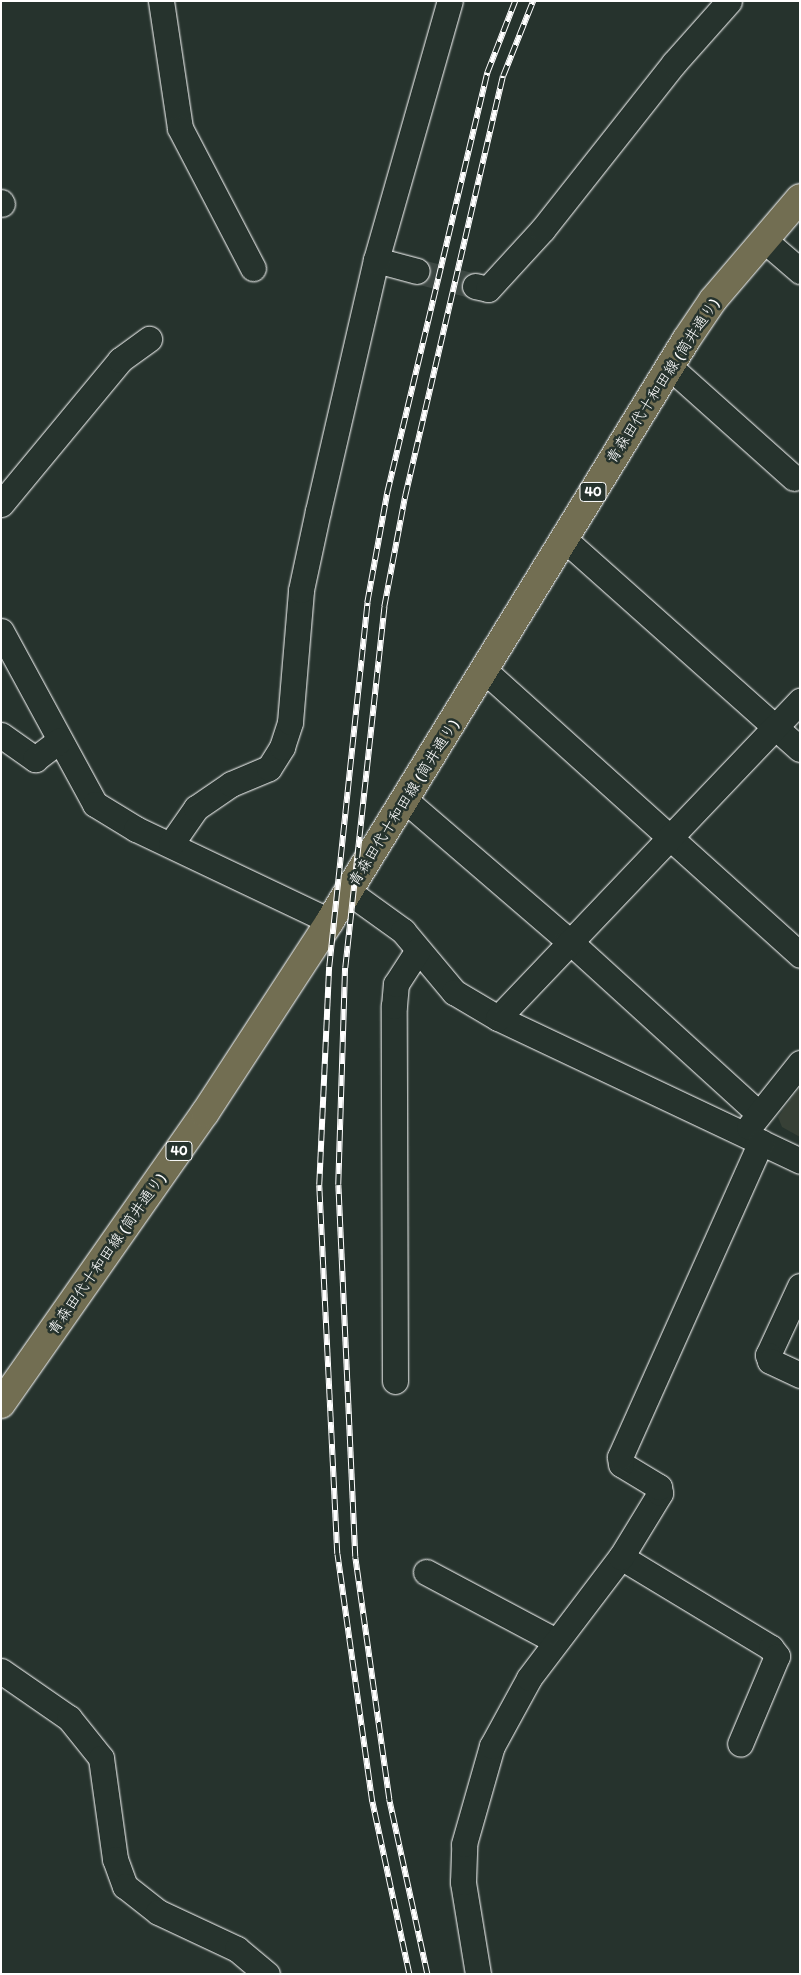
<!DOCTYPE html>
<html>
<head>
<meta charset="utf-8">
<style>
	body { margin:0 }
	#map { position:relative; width:801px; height:1975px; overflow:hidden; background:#26332d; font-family:Itim,"Klee One",sans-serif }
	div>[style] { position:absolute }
	.built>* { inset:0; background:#374036 }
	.minor-tunnel>* { height:25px; margin-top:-12.5px; transform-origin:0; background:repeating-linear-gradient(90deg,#3c4742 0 25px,transparent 0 37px) }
	.roads { filter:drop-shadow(0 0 1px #fff) drop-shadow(0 0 1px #fff) }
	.minor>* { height:25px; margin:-12.5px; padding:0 12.5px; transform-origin:12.5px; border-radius:12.5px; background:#26332d }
	.primary>* { height:28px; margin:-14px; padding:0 14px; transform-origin:14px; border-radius:14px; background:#726e52 }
	.rail>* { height:5.5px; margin-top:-2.75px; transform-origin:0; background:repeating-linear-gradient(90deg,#26332d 0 11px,#fff 0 22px); box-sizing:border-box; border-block:1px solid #fff }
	span { translate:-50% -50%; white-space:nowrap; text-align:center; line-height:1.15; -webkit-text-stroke:5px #26332d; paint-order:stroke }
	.shield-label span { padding:1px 4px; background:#26332d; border:1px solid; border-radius:4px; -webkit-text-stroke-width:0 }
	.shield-label { font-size:14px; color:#fff; font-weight:700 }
	.street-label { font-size:15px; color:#fff }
	.frame { position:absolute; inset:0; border:2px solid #fff; pointer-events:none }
</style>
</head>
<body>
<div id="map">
	<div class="built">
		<i style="clip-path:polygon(800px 1087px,800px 1137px,782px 1127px,778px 1117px)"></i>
	</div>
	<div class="minor-tunnel">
		<i style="left:417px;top:271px;width:60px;rotate:14.5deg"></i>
	</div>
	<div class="roads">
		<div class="minor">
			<i style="left:161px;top:1px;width:128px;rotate:81.5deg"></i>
			<i style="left:180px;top:128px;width:158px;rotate:62.5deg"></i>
			<i style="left:1px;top:202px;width:2px;rotate:63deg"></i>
			<i style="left:764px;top:240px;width:48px;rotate:40.7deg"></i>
			<i style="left:376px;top:260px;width:42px;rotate:15deg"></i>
			<i style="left:475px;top:286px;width:13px;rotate:13deg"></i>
			<i style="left:488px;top:289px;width:81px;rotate:-47.5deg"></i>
			<i style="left:543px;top:229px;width:211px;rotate:-51.7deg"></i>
			<i style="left:674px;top:63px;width:83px;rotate:-48.4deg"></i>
			<i style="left:671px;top:368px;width:165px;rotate:41.8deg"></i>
			<i style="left:1px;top:504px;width:187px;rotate:-50.4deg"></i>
			<i style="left:120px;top:360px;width:36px;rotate:-36deg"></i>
			<i style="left:564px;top:539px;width:316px;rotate:41.7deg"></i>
			<i style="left:1px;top:631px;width:197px;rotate:61.5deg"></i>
			<i style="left:95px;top:804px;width:48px;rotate:31.4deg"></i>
			<i style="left:136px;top:829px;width:215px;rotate:25.4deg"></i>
			<i style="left:485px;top:671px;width:424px;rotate:42deg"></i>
			<i style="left:1px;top:735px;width:42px;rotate:35.2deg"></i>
			<i style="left:35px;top:759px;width:31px;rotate:-37deg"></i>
			<i style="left:405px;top:800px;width:215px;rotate:40.7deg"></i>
			<i style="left:568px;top:940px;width:257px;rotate:42.3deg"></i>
			<i style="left:171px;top:844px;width:44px;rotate:-55.2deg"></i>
			<i style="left:196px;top:808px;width:42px;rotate:-34.4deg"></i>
			<i style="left:231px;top:784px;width:41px;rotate:-22.8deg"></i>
			<i style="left:269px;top:768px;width:25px;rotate:-58deg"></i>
			<i style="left:282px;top:747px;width:26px;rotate:-72deg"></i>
			<i style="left:290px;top:722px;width:132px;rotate:-85.2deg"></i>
			<i style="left:301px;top:590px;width:81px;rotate:-77.9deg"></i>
			<i style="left:318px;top:511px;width:258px;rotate:-77deg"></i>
			<i style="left:376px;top:260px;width:269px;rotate:-74.1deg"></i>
			<i style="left:349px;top:892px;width:67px;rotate:35.8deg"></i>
			<i style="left:403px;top:931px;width:80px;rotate:50.1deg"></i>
			<i style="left:454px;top:992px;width:51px;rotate:30.6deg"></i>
			<i style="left:498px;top:1018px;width:334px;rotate:25.3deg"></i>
			<i style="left:498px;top:1018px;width:438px;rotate:-46.4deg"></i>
			<i style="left:749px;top:1127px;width:82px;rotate:-51.4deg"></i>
			<i style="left:800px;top:1286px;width:76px;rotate:114.9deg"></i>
			<i style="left:768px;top:1355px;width:6px;rotate:72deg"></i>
			<i style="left:770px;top:1361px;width:33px;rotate:25deg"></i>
			<i style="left:395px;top:1381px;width:375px;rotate:-90.2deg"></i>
			<i style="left:394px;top:1006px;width:22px;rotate:-85deg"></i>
			<i style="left:396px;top:984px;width:40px;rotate:-57.1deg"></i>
			<i style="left:621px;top:1557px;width:175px;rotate:31.2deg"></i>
			<i style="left:771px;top:1648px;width:10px;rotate:53deg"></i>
			<i style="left:777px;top:1656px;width:95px;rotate:112.8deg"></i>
			<i style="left:426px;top:1572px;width:147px;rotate:28deg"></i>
			<i style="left:1px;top:1671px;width:83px;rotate:34.7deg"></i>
			<i style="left:69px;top:1718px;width:51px;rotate:51.3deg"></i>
			<i style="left:101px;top:1758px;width:102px;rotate:82.1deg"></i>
			<i style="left:115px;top:1859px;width:29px;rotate:70deg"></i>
			<i style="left:125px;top:1886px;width:42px;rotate:38.2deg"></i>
			<i style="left:158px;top:1912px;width:87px;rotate:25.1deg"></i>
			<i style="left:237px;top:1949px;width:39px;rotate:40deg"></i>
			<i style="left:478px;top:1974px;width:93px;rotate:-99.3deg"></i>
			<i style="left:463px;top:1882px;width:38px;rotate:-88deg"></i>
			<i style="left:464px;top:1844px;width:102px;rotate:-74.1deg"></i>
			<i style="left:492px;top:1746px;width:77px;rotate:-61.4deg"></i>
			<i style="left:529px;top:1678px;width:152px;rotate:-52.8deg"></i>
			<i style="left:621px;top:1557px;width:75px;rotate:-58.6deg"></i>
			<i style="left:660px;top:1493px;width:6px;rotate:-99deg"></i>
			<i style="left:659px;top:1487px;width:44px;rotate:-148.8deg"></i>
			<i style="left:621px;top:1464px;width:7px;rotate:-98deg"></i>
			<i style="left:620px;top:1457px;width:345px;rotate:-65.9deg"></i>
		</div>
		<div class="primary">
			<i style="left:1px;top:1404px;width:355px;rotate:-55deg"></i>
			<i style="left:205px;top:1113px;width:229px;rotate:-56.9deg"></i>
			<i style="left:330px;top:921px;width:681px;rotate:-58.5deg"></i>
			<i style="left:686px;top:340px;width:48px;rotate:-56deg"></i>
			<i style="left:713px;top:300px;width:134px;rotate:-49.5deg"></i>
		</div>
	</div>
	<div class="rail">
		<i style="left:409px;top:1974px;width:176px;rotate:-102.1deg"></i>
		<i style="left:372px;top:1802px;width:250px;rotate:-98deg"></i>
		<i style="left:337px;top:1554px;width:369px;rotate:-92.8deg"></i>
		<i style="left:319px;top:1185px;width:218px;rotate:-87.4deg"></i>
		<i style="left:329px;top:967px;width:366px;rotate:-84deg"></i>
		<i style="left:367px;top:603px;width:112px;rotate:-79.7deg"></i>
		<i style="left:387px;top:493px;width:432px;rotate:-76.6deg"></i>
		<i style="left:487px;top:73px;width:77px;rotate:-68.7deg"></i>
		<i style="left:427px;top:1974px;width:179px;rotate:-102.3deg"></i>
		<i style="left:389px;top:1799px;width:244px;rotate:-98deg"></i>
		<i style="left:355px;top:1557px;width:372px;rotate:-92.6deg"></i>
		<i style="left:338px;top:1185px;width:217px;rotate:-88.2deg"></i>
		<i style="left:345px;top:968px;width:363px;rotate:-83.8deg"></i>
		<i style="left:384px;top:607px;width:113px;rotate:-79.3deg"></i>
		<i style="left:405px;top:496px;width:431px;rotate:-76.9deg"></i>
		<i style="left:503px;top:76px;width:81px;rotate:-68.2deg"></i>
	</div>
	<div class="shield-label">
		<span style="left:593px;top:492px">40</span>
		<span style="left:179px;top:1151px">40</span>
	</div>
	<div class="street-label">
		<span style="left:663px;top:381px;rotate:-57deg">青森田代十和田線 (筒井通り)</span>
		<span style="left:404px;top:803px;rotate:-58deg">青森田代十和田線 (筒井通り)</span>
		<span style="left:107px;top:1254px;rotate:-55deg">青森田代十和田線 (筒井通り)</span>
	</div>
	<div class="frame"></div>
</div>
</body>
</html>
